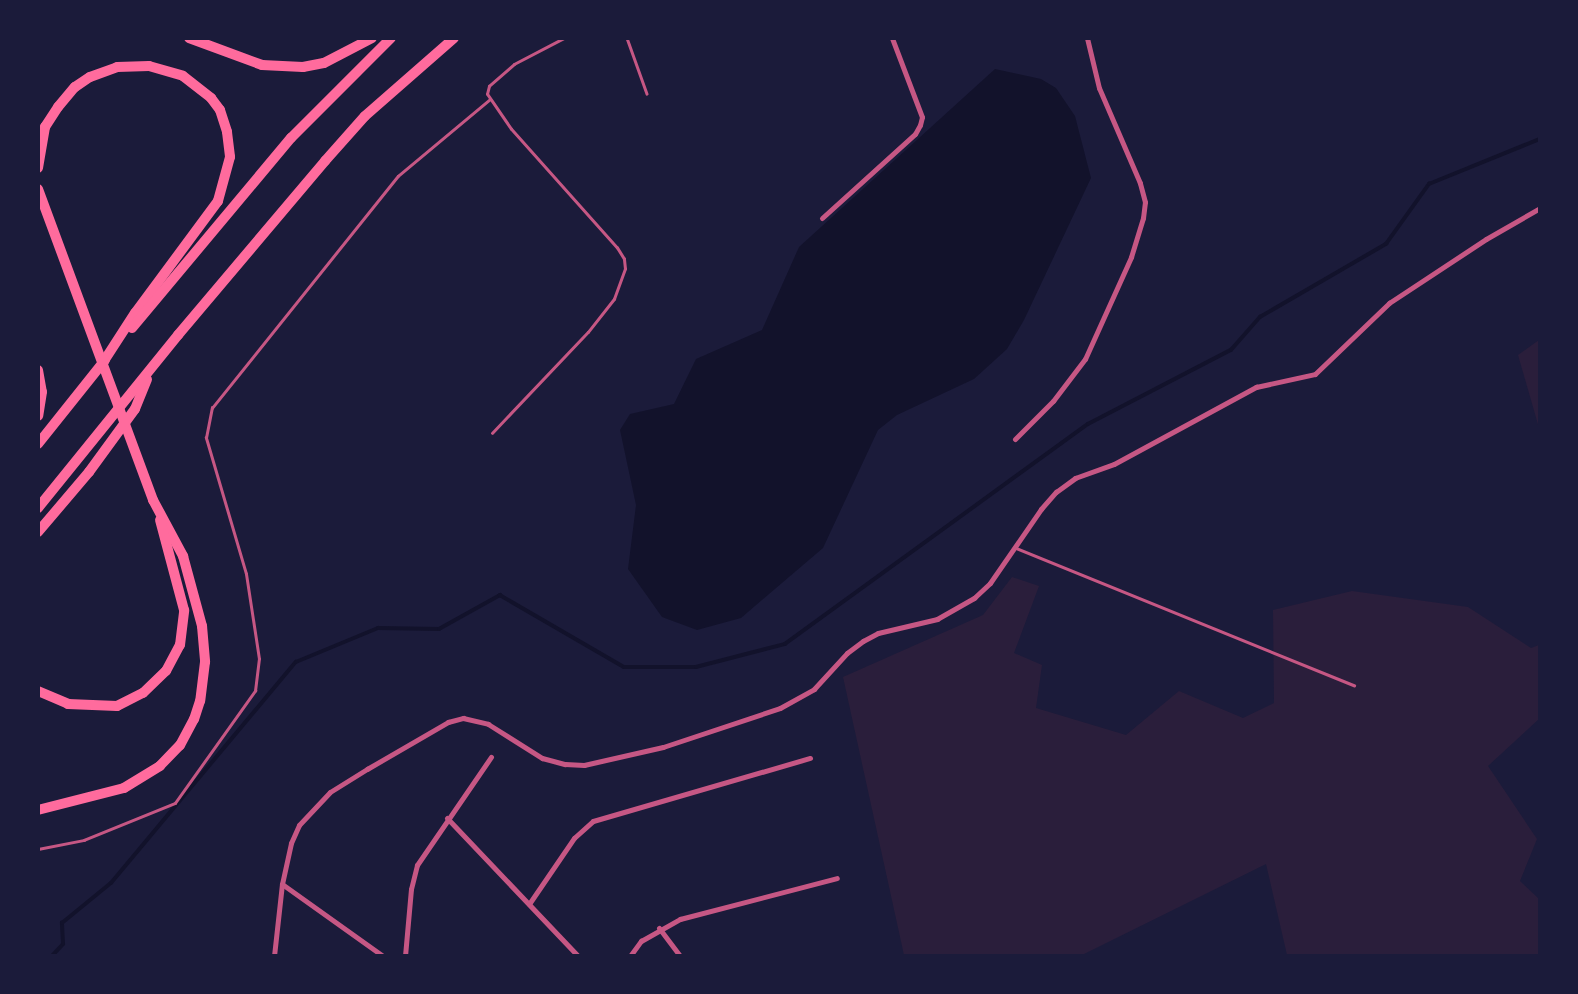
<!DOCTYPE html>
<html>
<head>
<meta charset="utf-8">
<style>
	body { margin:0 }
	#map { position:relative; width:1578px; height:994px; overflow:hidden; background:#1b1b3a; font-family:"Crimson Pro",serif }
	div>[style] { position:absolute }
	.green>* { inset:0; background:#2a1e3b }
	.water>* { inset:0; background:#12122b }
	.stream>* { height:3.5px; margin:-1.75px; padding:0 1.75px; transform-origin:1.75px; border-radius:1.75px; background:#12122b }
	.service>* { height:2.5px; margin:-1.25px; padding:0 1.25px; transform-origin:1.25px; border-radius:1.25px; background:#c65784 }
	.minor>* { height:5px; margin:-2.5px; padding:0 2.5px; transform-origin:2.5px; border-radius:2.5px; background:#c65784 }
	.motorway>* { height:10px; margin:-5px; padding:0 5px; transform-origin:5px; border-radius:5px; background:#ff6b9d }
	span { translate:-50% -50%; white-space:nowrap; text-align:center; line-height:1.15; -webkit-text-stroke:7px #1b1b3a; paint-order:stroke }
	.frame { position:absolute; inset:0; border:40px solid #1b1b3a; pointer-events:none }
</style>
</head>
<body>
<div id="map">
	<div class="green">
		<i style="clip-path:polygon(1539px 340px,1539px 428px,1518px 355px)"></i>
		<i style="clip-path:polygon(1012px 577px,1039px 586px,1014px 653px,1042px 665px,1036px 708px,1126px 735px,1179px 691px,1243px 718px,1274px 703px,1273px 610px,1352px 591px,1468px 607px,1531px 648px,1539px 645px,1539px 719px,1488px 766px,1537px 839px,1520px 881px,1539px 899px,1539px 955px,1287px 955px,1266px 864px,1082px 955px,904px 955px,843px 677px,983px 615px)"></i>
	</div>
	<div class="water">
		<i style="clip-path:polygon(995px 69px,1041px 79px,1056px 88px,1075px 116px,1091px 178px,1024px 320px,1007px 349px,974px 379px,897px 415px,878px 430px,823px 548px,741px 618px,697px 630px,662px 617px,628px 569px,636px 505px,620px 430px,630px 414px,674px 404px,696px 359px,762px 330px,799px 247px)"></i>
	</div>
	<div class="stream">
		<i style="left:52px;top:956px;width:16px;rotate:-47deg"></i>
		<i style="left:63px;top:944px;width:21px;rotate:-93deg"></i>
		<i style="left:62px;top:923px;width:63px;rotate:-39.2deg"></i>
		<i style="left:111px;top:883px;width:288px;rotate:-50.1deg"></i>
		<i style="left:296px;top:662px;width:89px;rotate:-22.5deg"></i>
		<i style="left:378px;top:628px;width:61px;rotate:0.9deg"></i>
		<i style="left:439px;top:629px;width:70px;rotate:-29.1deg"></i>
		<i style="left:500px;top:595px;width:143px;rotate:30.1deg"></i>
		<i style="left:624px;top:667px;width:72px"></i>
		<i style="left:696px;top:667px;width:92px;rotate:-14.5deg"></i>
		<i style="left:785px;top:644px;width:374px;rotate:-36deg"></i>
		<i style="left:1088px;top:424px;width:161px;rotate:-27.4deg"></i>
		<i style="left:1231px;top:350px;width:44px;rotate:-48.7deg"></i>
		<i style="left:1260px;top:317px;width:146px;rotate:-30.1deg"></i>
		<i style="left:1386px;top:244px;width:74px;rotate:-54.4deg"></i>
		<i style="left:1429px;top:184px;width:120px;rotate:-22.1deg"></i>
	</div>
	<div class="service">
		<i style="left:627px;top:38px;width:59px;rotate:70.3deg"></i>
		<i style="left:492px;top:433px;width:139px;rotate:-46.5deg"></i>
		<i style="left:588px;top:332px;width:42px;rotate:-51.8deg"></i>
		<i style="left:614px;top:299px;width:32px;rotate:-70deg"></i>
		<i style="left:625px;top:269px;width:10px;rotate:-96deg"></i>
		<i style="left:624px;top:259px;width:13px;rotate:-122deg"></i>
		<i style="left:617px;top:248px;width:159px;rotate:-131.7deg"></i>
		<i style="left:511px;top:129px;width:42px;rotate:-124.4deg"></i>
		<i style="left:487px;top:94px;width:8px;rotate:-76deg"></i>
		<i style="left:489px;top:86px;width:33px;rotate:-41deg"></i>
		<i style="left:514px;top:64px;width:56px;rotate:-27.5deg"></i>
		<i style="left:1016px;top:548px;width:365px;rotate:22.1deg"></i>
		<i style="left:38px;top:849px;width:47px;rotate:-11.1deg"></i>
		<i style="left:84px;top:840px;width:98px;rotate:-22.1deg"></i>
		<i style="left:175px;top:803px;width:138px;rotate:-54.5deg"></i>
		<i style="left:255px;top:691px;width:32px;rotate:-83deg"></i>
		<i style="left:259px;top:659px;width:86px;rotate:-98.7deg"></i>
		<i style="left:246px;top:574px;width:142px;rotate:-106.4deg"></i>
		<i style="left:206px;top:438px;width:31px;rotate:-79deg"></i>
		<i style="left:212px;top:408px;width:297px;rotate:-51.3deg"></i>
		<i style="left:398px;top:176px;width:119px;rotate:-39.9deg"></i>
	</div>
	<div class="minor">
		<i style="left:822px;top:218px;width:125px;rotate:-42.1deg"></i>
		<i style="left:915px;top:134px;width:10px;rotate:-61deg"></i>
		<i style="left:920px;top:125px;width:8px;rotate:-76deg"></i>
		<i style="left:922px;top:117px;width:85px;rotate:-110.8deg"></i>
		<i style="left:1015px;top:439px;width:54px;rotate:-45deg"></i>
		<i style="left:1053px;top:401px;width:53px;rotate:-52.7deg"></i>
		<i style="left:1085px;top:359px;width:112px;rotate:-65.7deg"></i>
		<i style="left:1131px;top:257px;width:41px;rotate:-72.9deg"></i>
		<i style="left:1143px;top:218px;width:16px;rotate:-83deg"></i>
		<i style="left:1145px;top:202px;width:20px;rotate:-105deg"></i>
		<i style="left:1140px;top:183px;width:103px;rotate:-113.3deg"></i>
		<i style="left:1099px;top:88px;width:51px;rotate:-103.5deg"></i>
		<i style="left:447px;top:818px;width:190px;rotate:46.5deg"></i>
		<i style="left:282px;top:884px;width:124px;rotate:35.5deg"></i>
		<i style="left:529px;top:904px;width:80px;rotate:-55.7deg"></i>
		<i style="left:574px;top:838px;width:25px;rotate:-42deg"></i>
		<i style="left:593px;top:821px;width:226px;rotate:-16.2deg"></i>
		<i style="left:659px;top:928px;width:35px;rotate:53deg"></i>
		<i style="left:274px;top:956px;width:72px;rotate:-83.7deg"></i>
		<i style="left:282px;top:884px;width:42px;rotate:-77.6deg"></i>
		<i style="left:291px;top:843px;width:20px;rotate:-66deg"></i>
		<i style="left:299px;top:825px;width:45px;rotate:-46.8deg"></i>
		<i style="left:330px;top:792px;width:44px;rotate:-31.9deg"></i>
		<i style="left:367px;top:769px;width:94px;rotate:-30.1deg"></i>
		<i style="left:448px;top:722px;width:16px;rotate:-15deg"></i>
		<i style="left:463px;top:718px;width:26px;rotate:13deg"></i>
		<i style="left:488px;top:724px;width:64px;rotate:32.2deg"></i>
		<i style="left:542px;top:758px;width:24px;rotate:15deg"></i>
		<i style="left:565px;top:764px;width:19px;rotate:3deg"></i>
		<i style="left:584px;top:765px;width:81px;rotate:-12.8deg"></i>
		<i style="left:663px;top:747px;width:123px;rotate:-18.4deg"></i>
		<i style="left:780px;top:708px;width:39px;rotate:-29deg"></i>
		<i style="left:814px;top:689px;width:49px;rotate:-47.5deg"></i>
		<i style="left:847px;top:653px;width:20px;rotate:-37deg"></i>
		<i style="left:863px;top:641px;width:17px;rotate:-28deg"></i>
		<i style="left:878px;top:633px;width:61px;rotate:-13.3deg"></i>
		<i style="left:937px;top:619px;width:43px;rotate:-29.6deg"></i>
		<i style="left:974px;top:598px;width:22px;rotate:-43deg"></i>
		<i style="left:990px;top:583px;width:90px;rotate:-55.4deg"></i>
		<i style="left:1041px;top:509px;width:23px;rotate:-49deg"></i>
		<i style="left:1056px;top:492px;width:24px;rotate:-36deg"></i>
		<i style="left:1075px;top:478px;width:41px;rotate:-19.7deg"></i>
		<i style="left:1114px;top:464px;width:162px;rotate:-28.5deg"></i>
		<i style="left:1256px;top:387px;width:60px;rotate:-12.4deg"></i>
		<i style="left:1315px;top:374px;width:103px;rotate:-43.8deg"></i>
		<i style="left:1389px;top:303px;width:116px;rotate:-33.4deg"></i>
		<i style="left:1486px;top:239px;width:62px;rotate:-29.9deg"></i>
		<i style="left:405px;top:956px;width:67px;rotate:-84.9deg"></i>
		<i style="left:411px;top:889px;width:25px;rotate:-76deg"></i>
		<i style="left:417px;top:865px;width:131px;rotate:-55.6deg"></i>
		<i style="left:630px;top:956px;width:19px;rotate:-54deg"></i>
		<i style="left:641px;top:941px;width:45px;rotate:-29.4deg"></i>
		<i style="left:680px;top:919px;width:162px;rotate:-14.6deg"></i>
	</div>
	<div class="motorway">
		<i style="left:189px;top:38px;width:78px;rotate:20.3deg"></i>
		<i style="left:262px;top:65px;width:41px;rotate:2.8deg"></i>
		<i style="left:303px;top:67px;width:21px;rotate:-11deg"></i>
		<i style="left:324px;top:63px;width:54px;rotate:-27.5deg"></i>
		<i style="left:38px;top:168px;width:42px;rotate:-80.3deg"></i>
		<i style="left:45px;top:127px;width:24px;rotate:-57deg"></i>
		<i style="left:58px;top:107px;width:26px;rotate:-50deg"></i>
		<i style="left:75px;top:87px;width:18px;rotate:-34deg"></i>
		<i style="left:90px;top:77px;width:29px;rotate:-20deg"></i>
		<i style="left:117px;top:67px;width:32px;rotate:-2deg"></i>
		<i style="left:149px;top:66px;width:35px;rotate:16deg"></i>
		<i style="left:183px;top:76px;width:36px;rotate:38deg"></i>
		<i style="left:211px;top:98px;width:15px;rotate:53deg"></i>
		<i style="left:220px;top:110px;width:23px;rotate:72deg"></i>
		<i style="left:227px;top:132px;width:25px;rotate:83deg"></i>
		<i style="left:230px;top:157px;width:46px;rotate:105.3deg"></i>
		<i style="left:218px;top:201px;width:139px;rotate:126.5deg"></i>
		<i style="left:135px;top:313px;width:57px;rotate:122.9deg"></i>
		<i style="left:38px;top:189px;width:332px;rotate:69.7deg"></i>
		<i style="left:153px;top:500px;width:64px;rotate:61.8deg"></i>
		<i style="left:183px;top:556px;width:73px;rotate:74.8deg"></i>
		<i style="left:202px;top:626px;width:36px;rotate:85deg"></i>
		<i style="left:205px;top:662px;width:39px;rotate:97deg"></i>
		<i style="left:200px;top:701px;width:19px;rotate:108deg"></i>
		<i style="left:194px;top:719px;width:30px;rotate:118deg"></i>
		<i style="left:180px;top:745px;width:29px;rotate:134deg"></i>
		<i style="left:160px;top:766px;width:42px;rotate:148.6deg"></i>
		<i style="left:124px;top:788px;width:89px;rotate:165.7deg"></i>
		<i style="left:132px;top:328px;width:248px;rotate:-50.1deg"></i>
		<i style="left:291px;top:138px;width:141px;rotate:-45deg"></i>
		<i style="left:38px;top:370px;width:22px;rotate:80deg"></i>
		<i style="left:42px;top:392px;width:24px;rotate:99deg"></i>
		<i style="left:38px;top:444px;width:107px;rotate:-51.4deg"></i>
		<i style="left:38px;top:508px;width:223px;rotate:-51deg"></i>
		<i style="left:178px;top:335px;width:228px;rotate:-49.8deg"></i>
		<i style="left:325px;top:161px;width:60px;rotate:-48.4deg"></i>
		<i style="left:365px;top:116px;width:118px;rotate:-41.2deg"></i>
		<i style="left:38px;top:532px;width:79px;rotate:-49.6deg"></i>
		<i style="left:89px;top:472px;width:78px;rotate:-53.9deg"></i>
		<i style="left:135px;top:409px;width:32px;rotate:-68deg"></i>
		<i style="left:38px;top:691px;width:33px;rotate:23deg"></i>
		<i style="left:68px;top:704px;width:49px;rotate:2.3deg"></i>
		<i style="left:117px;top:706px;width:29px;rotate:-27deg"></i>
		<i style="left:143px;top:693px;width:32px;rotate:-44deg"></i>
		<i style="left:166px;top:671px;width:30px;rotate:-62deg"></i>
		<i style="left:180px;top:645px;width:35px;rotate:-83deg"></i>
		<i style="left:184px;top:610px;width:93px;rotate:-104.9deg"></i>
	</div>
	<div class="frame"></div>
</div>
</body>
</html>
